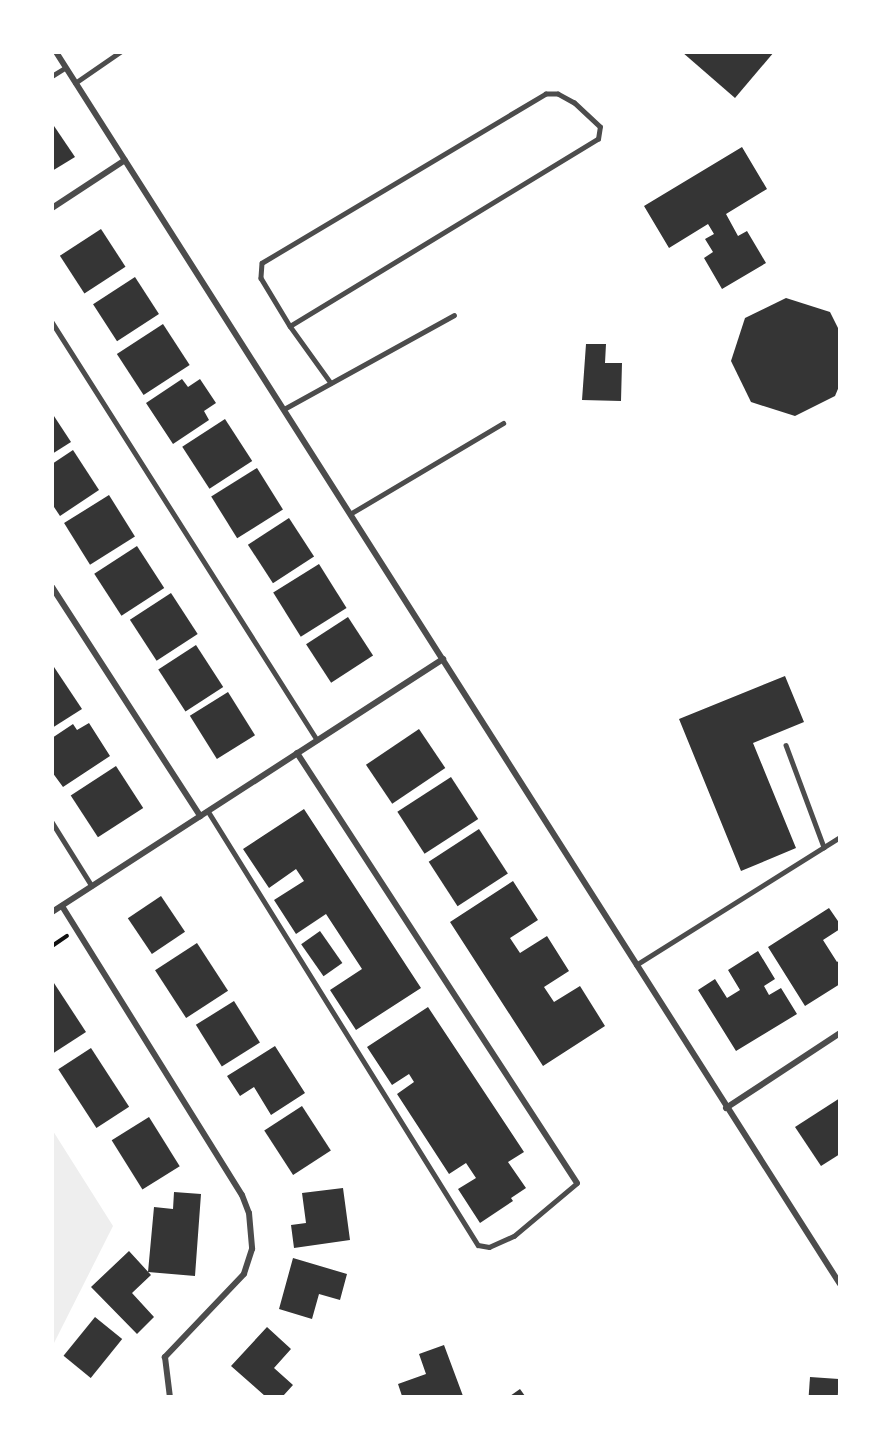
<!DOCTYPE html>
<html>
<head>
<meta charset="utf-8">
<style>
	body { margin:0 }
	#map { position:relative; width:892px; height:1449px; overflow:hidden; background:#fff; font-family:Helvetica,sans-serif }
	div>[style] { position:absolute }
	.green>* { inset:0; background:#eee }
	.building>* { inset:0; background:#353535; transform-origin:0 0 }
	.path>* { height:4px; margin:-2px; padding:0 2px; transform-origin:2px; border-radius:2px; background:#111 }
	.service>* { height:4.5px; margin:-2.25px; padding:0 2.25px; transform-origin:2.25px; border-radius:2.25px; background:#4c4c4c }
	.minor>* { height:6px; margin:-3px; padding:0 3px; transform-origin:3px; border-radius:3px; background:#4c4c4c }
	span { translate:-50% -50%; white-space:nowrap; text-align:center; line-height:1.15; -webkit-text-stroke:6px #fff; paint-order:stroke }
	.frame { position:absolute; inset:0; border:54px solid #fff; pointer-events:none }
</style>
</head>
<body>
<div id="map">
	<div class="green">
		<i style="clip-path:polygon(53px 1131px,113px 1226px,53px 1345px)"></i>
	</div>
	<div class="building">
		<i style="clip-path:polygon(682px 52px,774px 52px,735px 98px)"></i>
		<i style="clip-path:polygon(52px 123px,75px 157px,52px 171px)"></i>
		<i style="clip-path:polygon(742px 147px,767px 189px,726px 214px,738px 236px,747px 231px,766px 263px,722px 289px,704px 258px,713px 252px,705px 239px,714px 234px,708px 224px,669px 248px,644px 206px)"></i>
		<i style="left:101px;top:229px;width:45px;height:49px;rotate:57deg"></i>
		<i style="left:135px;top:277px;width:44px;height:50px;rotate:57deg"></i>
		<i style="clip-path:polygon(786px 298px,830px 312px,840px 332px,840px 384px,835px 396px,795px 416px,751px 402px,731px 361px,745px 318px)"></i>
		<i style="left:163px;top:324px;width:49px;height:55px;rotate:57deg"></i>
		<i style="clip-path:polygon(586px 344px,606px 344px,605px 363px,622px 363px,621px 401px,582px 400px)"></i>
		<i style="clip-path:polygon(182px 379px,188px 387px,200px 379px,216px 403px,204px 411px,209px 420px,173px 444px,146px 403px)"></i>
		<i style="clip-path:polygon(52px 413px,71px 442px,52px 454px)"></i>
		<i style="left:225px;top:419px;width:50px;height:51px;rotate:57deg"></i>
		<i style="clip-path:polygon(73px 450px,99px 490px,60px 516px,52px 504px,52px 464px)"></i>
		<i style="left:257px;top:468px;width:49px;height:54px;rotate:58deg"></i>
		<i style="left:109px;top:495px;width:49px;height:53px;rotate:58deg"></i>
		<i style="left:289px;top:518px;width:46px;height:49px;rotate:57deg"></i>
		<i style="left:137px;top:546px;width:50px;height:51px;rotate:57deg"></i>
		<i style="left:319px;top:564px;width:52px;height:54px;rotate:58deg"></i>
		<i style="left:171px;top:593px;width:49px;height:49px;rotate:57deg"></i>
		<i style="left:348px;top:617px;width:46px;height:50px;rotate:57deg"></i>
		<i style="left:196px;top:645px;width:50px;height:45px;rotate:57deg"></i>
		<i style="clip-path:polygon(54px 667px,82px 709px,52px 728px,52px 668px)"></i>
		<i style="clip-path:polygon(785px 676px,804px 722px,753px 743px,796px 848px,741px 871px,679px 719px)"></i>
		<i style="left:228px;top:692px;width:51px;height:45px;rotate:58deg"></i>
		<i style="clip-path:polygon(89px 723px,110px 756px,63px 787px,52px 772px,52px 738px,73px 724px,77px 730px)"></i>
		<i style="left:419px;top:729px;width:47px;height:64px;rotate:56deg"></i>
		<i style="left:116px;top:766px;width:50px;height:54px;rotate:57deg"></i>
		<i style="left:451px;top:777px;width:50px;height:64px;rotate:57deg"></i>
		<i style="clip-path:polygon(304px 809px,421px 988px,356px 1030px,330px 990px,362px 969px,326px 914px,296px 934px,274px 900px,304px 881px,296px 869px,269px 888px,243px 849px)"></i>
		<i style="left:479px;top:829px;width:53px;height:60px;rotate:57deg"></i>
		<i style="clip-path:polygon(513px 881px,538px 920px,510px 938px,520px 953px,547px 936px,569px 971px,544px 987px,554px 1002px,580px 986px,605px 1026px,543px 1066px,450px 922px)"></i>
		<i style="left:161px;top:896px;width:43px;height:40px;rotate:56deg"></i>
		<i style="clip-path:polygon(829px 908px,840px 924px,840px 929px,823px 940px,837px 962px,840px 960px,840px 984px,805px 1006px,768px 947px)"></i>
		<i style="left:320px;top:931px;width:39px;height:23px;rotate:55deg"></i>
		<i style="left:197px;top:943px;width:57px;height:50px;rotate:57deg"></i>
		<i style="clip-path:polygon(758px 951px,775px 979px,764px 986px,769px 995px,781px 988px,797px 1014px,736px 1051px,698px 990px,715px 979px,727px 998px,740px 990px,728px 970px)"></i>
		<i style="clip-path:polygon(52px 980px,86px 1032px,52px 1054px)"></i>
		<i style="left:234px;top:1001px;width:49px;height:45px;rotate:58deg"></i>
		<i style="clip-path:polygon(428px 1007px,524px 1152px,508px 1162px,526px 1188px,511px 1198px,513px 1201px,480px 1223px,458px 1189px,476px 1178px,466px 1163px,449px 1174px,397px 1094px,414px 1082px,409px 1074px,392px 1085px,367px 1047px)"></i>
		<i style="clip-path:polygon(275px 1046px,305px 1093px,271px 1115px,254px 1087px,240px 1096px,227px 1076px)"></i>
		<i style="left:91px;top:1048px;width:70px;height:39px;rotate:57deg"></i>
		<i style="clip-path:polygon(840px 1098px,840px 1154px,821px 1166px,795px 1127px)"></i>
		<i style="left:302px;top:1106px;width:53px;height:45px;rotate:57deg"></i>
		<i style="left:149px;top:1117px;width:58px;height:44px;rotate:58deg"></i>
		<i style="clip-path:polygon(343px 1188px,350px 1240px,294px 1248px,291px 1225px,306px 1223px,302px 1193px)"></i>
		<i style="clip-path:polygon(174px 1192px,201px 1194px,195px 1276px,148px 1272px,154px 1207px,173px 1209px)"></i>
		<i style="clip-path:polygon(129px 1251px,151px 1275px,132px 1293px,154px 1317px,137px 1334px,91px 1287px)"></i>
		<i style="clip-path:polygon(293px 1258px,347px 1274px,340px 1300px,319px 1294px,312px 1319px,279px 1309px)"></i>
		<i style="left:95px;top:1317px;width:35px;height:50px;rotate:39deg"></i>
		<i style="clip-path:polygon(267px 1327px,291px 1349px,274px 1368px,293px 1385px,283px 1396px,265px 1396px,231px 1366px)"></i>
		<i style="clip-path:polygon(444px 1345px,463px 1396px,402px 1396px,398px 1384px,426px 1374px,419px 1354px)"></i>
		<i style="left:810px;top:1377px;width:29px;height:19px;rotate:4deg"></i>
		<i style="clip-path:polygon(520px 1389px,525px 1396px,510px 1396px)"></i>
	</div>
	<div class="path">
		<i style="left:52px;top:946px;width:18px;rotate:-34deg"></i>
	</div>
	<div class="service">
		<i style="left:52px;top:76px;width:15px;rotate:-32deg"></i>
		<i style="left:75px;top:83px;width:55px;rotate:-34.6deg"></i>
		<i style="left:52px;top:322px;width:495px;rotate:57.6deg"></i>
		<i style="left:290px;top:326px;width:360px;rotate:-31.3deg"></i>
		<i style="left:598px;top:139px;width:12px;rotate:-81deg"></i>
		<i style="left:600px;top:127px;width:35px;rotate:-137deg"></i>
		<i style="left:574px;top:103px;width:18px;rotate:-151deg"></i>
		<i style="left:558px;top:94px;width:12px;rotate:180deg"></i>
		<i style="left:546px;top:94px;width:330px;rotate:149.2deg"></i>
		<i style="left:262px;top:263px;width:15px;rotate:94deg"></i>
		<i style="left:261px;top:278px;width:56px;rotate:58.9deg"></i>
		<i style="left:290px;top:326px;width:70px;rotate:54.3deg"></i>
		<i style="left:284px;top:409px;width:194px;rotate:-28.9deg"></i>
		<i style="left:350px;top:514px;width:178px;rotate:-30.7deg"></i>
		<i style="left:786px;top:745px;width:109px;rotate:69.6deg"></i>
		<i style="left:208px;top:811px;width:511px;rotate:58.11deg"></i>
		<i style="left:478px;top:1245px;width:11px;rotate:10deg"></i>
		<i style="left:489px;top:1247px;width:27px;rotate:-24deg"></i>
		<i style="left:514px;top:1236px;width:82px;rotate:-40.1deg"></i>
		<i style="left:52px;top:822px;width:75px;rotate:58deg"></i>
		<i style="left:636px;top:965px;width:241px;rotate:-32.1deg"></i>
	</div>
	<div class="minor">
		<i style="left:56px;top:52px;width:1460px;rotate:57.53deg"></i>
		<i style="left:52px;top:208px;width:87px;rotate:-33.3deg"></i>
		<i style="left:52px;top:587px;width:273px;rotate:57.1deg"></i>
		<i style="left:297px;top:753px;width:513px;rotate:56.93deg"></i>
		<i style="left:62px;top:906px;width:340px;rotate:58.1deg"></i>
		<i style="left:242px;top:1195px;width:19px;rotate:69deg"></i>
		<i style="left:249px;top:1213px;width:36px;rotate:85deg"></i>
		<i style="left:252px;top:1249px;width:26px;rotate:108deg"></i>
		<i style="left:244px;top:1274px;width:115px;rotate:133.6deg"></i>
		<i style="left:165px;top:1357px;width:39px;rotate:83deg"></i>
		<i style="left:52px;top:912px;width:466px;rotate:-32.9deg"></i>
		<i style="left:726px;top:1108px;width:136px;rotate:-33.3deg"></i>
	</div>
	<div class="frame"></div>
</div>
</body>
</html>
